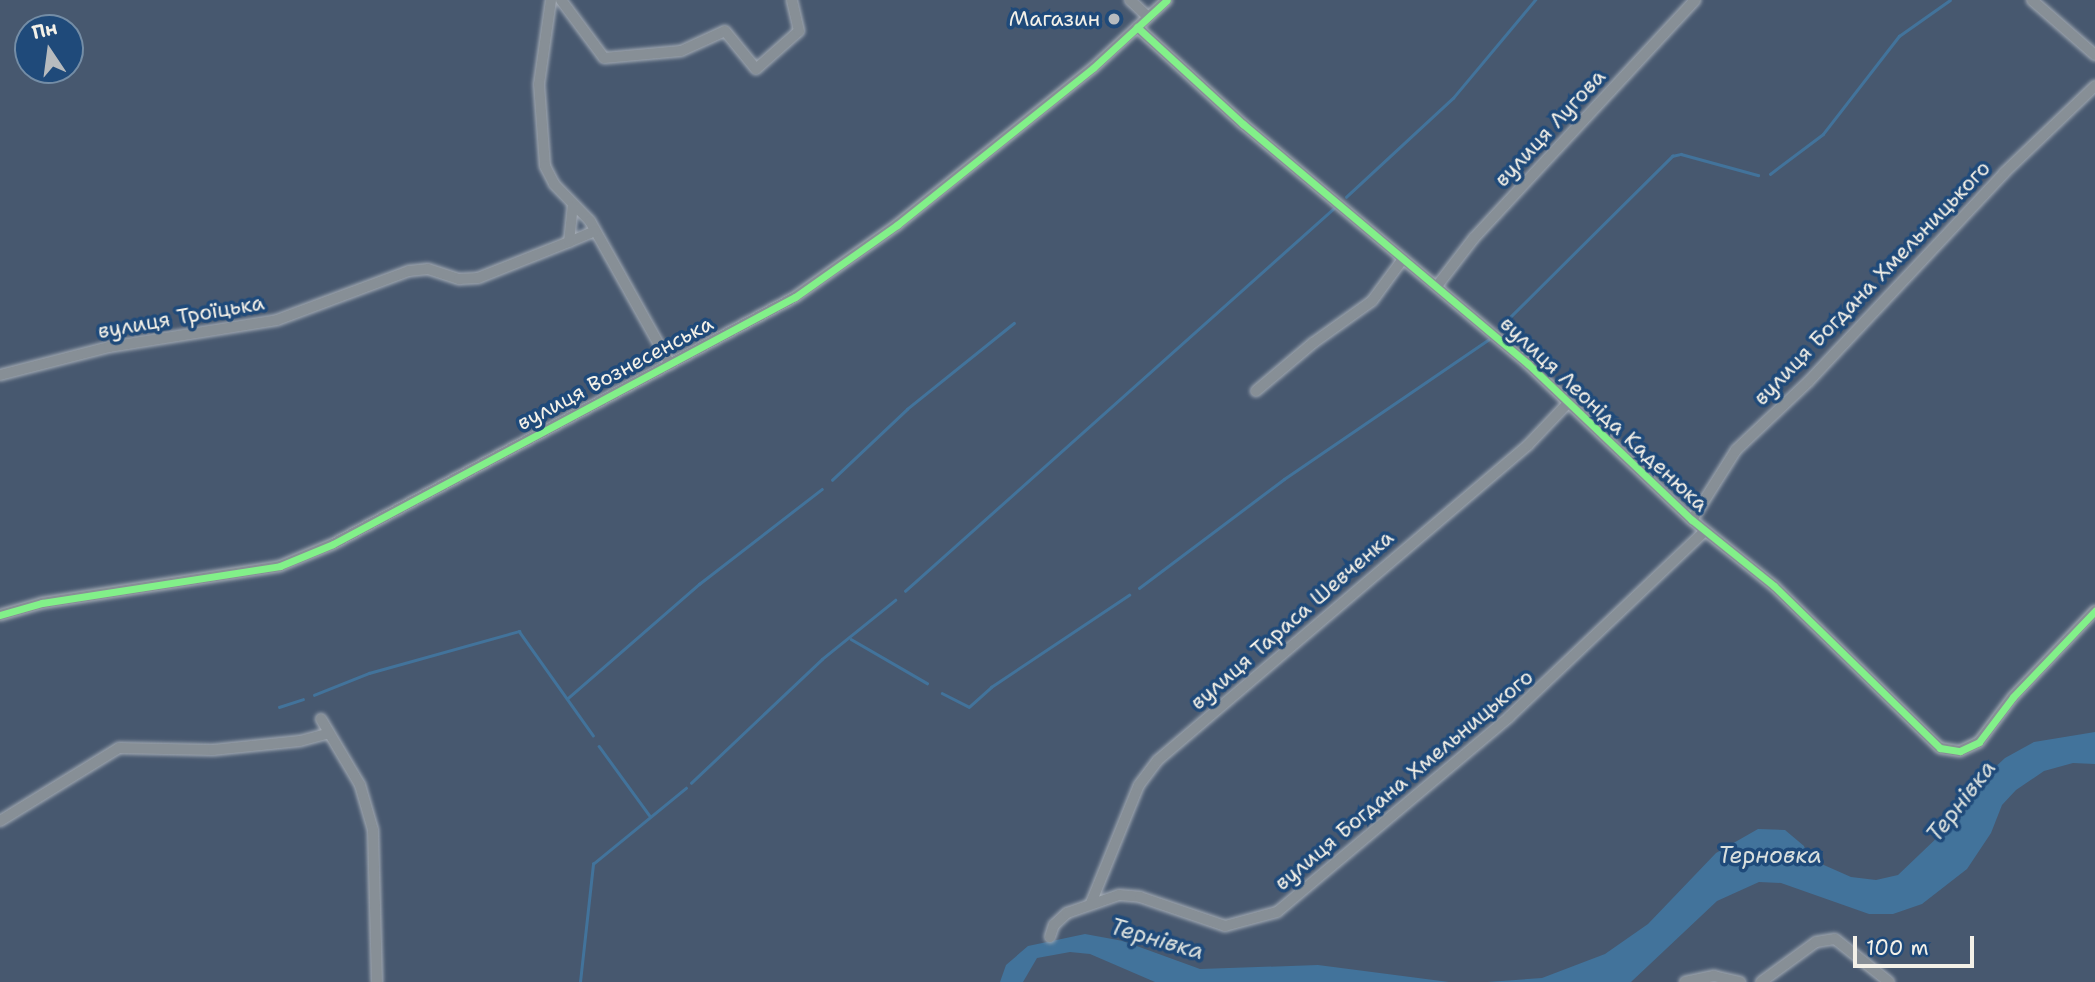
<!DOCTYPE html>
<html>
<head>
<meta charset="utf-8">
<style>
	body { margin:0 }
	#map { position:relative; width:2095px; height:982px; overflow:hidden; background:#47586f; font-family:"Shantell Sans",sans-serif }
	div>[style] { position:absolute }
	.water>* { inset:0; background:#42739b }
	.stream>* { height:2.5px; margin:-1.25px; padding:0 1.25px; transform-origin:1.25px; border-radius:1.25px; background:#42739b }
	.roads { filter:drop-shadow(0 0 2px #a4abb4) drop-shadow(0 0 2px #a4abb4) }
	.street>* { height:10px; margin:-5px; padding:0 5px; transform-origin:5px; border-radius:5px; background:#878f96 }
	.cycleway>* { height:7px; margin:-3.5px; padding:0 3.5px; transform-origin:3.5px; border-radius:3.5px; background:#82f089 }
	.dots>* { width:19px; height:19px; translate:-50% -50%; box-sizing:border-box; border:4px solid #1f4a7a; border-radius:50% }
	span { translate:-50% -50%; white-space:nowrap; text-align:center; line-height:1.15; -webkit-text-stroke:7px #1f4a7a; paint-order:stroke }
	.poi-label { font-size:21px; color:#f4f1e8 }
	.right { translate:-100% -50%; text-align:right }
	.street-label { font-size:21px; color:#f4f1e8 }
	.water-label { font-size:23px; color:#d9dfdd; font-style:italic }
	.north { position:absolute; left:14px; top:14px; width:70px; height:70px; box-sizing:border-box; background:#1f4a7a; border:2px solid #748da6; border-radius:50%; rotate:347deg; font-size:19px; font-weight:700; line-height:28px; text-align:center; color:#f4f1e8 }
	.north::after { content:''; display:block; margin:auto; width:24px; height:32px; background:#b7bbbe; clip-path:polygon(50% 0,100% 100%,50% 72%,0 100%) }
	.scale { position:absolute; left:1853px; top:936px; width:121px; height:32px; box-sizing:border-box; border:4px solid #f4f1e8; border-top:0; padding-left:9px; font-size:21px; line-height:24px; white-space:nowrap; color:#f4f1e8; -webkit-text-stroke:5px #1f4a7a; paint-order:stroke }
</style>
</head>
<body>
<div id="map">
	<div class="water">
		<i style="clip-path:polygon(2095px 732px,2095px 764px,2073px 763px,2044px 771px,2016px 790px,2002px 805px,1991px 833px,1967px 869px,1922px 904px,1893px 914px,1869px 914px,1781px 883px,1759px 882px,1717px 901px,1631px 982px,1487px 982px,1542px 978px,1605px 954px,1648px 924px,1716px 853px,1758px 829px,1785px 830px,1804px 846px,1808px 858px,1851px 877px,1876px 880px,1898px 875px,1965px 811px,1990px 772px,2005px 758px,2034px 742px)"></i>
		<i style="clip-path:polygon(1085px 934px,1123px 941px,1200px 969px,1318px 965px,1449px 982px,1155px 982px,1090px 954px,1070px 952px,1037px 958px,1023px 982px,1000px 982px,1006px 965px,1028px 946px)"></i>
	</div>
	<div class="stream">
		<i style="left:1770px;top:174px;width:66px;rotate:-37deg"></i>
		<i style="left:1823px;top:134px;width:124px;rotate:-52.2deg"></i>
		<i style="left:1899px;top:36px;width:62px;rotate:-35.2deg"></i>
		<i style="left:1346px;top:197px;width:146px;rotate:-42.8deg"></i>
		<i style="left:1453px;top:98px;width:128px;rotate:-50.1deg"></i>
		<i style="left:1500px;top:327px;width:243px;rotate:-44.8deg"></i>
		<i style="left:1672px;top:156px;width:9px;rotate:-13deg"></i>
		<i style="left:1681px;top:154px;width:80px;rotate:15.3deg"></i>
		<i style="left:832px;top:480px;width:103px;rotate:-43.4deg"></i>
		<i style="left:907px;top:409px;width:137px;rotate:-38.8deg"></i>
		<i style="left:1139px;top:588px;width:181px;rotate:-36.9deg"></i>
		<i style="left:1284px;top:479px;width:247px;rotate:-34.3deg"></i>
		<i style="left:905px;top:591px;width:574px;rotate:-41.75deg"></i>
		<i style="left:851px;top:639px;width:88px;rotate:30.1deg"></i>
		<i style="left:942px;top:693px;width:30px;rotate:27deg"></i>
		<i style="left:969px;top:707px;width:30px;rotate:-42deg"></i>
		<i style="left:991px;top:687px;width:166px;rotate:-33.7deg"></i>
		<i style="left:314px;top:695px;width:59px;rotate:-21.8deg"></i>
		<i style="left:369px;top:673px;width:156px;rotate:-15.6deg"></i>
		<i style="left:519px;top:631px;width:128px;rotate:54.6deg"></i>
		<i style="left:568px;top:698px;width:174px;rotate:-41deg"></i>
		<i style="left:699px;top:584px;width:155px;rotate:-37.7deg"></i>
		<i style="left:279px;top:707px;width:25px;rotate:-18deg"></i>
		<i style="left:599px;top:746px;width:87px;rotate:53.9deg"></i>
		<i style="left:691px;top:783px;width:180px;rotate:-43.4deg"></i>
		<i style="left:822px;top:659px;width:94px;rotate:-38.9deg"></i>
		<i style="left:580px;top:982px;width:119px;rotate:-83.7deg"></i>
		<i style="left:593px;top:864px;width:120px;rotate:-39.3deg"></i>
	</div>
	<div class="roads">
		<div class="street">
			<i style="left:551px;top:0;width:85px;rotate:98.1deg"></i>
			<i style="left:539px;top:84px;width:82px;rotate:85.8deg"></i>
			<i style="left:545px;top:166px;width:20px;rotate:63deg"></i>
			<i style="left:554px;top:184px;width:52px;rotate:45.8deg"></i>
			<i style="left:590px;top:221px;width:164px;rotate:60.8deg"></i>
			<i style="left:561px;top:0;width:72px;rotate:53.4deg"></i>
			<i style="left:604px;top:58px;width:77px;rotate:-5.2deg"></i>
			<i style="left:681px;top:51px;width:48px;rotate:-24.4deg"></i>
			<i style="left:725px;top:31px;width:49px;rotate:50.8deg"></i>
			<i style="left:756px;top:69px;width:57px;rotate:-41.5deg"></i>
			<i style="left:799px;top:31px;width:32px;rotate:-103deg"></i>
			<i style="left:1130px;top:0;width:25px;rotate:43deg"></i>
			<i style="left:2032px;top:0;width:84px;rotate:41.1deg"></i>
			<i style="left:1137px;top:27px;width:144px;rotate:42.5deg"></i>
			<i style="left:1243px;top:124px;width:373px;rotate:40.1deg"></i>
			<i style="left:1528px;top:364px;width:226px;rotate:43.6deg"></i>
			<i style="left:1692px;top:520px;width:105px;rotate:38.8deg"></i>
			<i style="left:1774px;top:586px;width:232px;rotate:44.3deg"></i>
			<i style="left:1940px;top:748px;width:20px;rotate:9deg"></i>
			<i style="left:1960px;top:751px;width:21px;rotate:-25deg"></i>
			<i style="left:1979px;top:742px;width:56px;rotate:-52.9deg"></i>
			<i style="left:2013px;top:697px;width:119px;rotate:-46.4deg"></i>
			<i style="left:569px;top:242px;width:28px;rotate:-23deg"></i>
			<i style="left:1437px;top:286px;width:61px;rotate:-52.4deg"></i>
			<i style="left:1474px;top:238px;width:325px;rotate:-47.1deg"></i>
			<i style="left:0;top:375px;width:113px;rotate:-14.4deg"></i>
			<i style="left:109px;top:347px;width:170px;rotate:-9.1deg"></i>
			<i style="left:277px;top:320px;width:141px;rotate:-20.4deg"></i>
			<i style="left:409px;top:271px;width:19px;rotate:-6deg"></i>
			<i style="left:428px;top:269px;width:33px;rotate:18deg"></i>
			<i style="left:459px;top:279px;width:19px;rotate:-3deg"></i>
			<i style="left:478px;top:278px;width:98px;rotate:-21.6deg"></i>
			<i style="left:569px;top:242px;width:36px;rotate:-84deg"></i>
			<i style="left:1256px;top:391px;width:75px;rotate:-40.1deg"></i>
			<i style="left:1313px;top:343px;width:72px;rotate:-35.4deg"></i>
			<i style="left:1372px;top:301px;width:52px;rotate:-53.6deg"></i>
			<i style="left:1692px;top:520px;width:83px;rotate:-57.8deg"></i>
			<i style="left:1736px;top:450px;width:100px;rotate:-43.4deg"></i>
			<i style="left:1809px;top:381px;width:285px;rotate:-46.8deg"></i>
			<i style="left:2004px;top:173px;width:126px;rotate:-43.7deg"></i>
			<i style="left:0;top:615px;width:44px;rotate:-15.9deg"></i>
			<i style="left:42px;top:603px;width:241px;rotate:-8.8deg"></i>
			<i style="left:280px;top:566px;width:57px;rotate:-22.5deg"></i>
			<i style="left:333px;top:544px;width:524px;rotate:-28.13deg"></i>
			<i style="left:795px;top:297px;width:125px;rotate:-35.2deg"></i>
			<i style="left:897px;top:225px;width:251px;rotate:-38.7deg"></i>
			<i style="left:1093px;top:68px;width:100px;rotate:-42.6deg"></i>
			<i style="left:321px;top:719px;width:77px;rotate:59.4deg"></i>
			<i style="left:360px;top:785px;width:47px;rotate:73.9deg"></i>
			<i style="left:373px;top:830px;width:152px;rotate:88.5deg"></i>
			<i style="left:0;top:821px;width:140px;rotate:-31.5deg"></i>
			<i style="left:119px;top:748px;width:94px;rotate:1.2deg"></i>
			<i style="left:213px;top:750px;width:87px;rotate:-5.9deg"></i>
			<i style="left:300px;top:741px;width:30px;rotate:-15deg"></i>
			<i style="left:1091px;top:903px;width:127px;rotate:-67.9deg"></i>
			<i style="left:1139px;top:785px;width:31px;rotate:-53deg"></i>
			<i style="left:1158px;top:760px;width:486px;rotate:-40.4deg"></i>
			<i style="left:1528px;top:445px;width:58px;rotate:-46.4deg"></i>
			<i style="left:1050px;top:937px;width:13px;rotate:-72deg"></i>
			<i style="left:1054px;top:925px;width:18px;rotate:-43deg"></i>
			<i style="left:1067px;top:913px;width:55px;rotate:-19.1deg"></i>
			<i style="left:1119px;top:895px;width:21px;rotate:5deg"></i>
			<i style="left:1140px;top:897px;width:90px;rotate:18.8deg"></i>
			<i style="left:1225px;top:926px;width:54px;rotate:-15.1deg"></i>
			<i style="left:1277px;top:912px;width:303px;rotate:-40deg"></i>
			<i style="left:1509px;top:717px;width:270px;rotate:-43.5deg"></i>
			<i style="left:1685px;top:982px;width:30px;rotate:-12deg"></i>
			<i style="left:1714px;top:976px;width:27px;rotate:13deg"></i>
			<i style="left:1761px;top:982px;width:68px;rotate:-36deg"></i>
			<i style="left:1816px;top:942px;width:19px;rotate:-9deg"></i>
			<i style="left:1835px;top:939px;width:69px;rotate:38.5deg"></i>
		</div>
	</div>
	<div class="cycleway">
		<i style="left:1137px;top:27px;width:144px;rotate:42.5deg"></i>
		<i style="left:1243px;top:124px;width:373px;rotate:40.1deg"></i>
		<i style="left:1528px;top:364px;width:226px;rotate:43.6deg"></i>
		<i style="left:1692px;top:520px;width:105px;rotate:38.8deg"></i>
		<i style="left:1774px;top:586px;width:232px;rotate:44.3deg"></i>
		<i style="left:1940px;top:748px;width:20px;rotate:9deg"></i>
		<i style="left:1960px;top:751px;width:21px;rotate:-25deg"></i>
		<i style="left:1979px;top:742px;width:56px;rotate:-52.9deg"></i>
		<i style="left:2013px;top:697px;width:119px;rotate:-46.4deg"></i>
		<i style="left:0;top:615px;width:44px;rotate:-15.9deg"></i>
		<i style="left:42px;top:603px;width:241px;rotate:-8.8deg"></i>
		<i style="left:280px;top:566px;width:57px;rotate:-22.5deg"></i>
		<i style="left:333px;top:544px;width:524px;rotate:-28.13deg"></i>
		<i style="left:795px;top:297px;width:125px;rotate:-35.2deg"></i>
		<i style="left:897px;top:225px;width:251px;rotate:-38.7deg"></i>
		<i style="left:1093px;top:68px;width:100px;rotate:-42.6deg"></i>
	</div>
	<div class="dots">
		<i style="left:1114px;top:19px;background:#b7bbbe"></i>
	</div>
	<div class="poi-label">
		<span class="right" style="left:1100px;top:19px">Магазин</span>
	</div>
	<div class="street-label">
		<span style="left:1550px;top:128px;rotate:-47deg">вулиця Лугова</span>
		<span style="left:1872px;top:283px;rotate:-46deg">вулиця Богдана Хмельницького</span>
		<span style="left:181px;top:317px;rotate:-10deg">вулиця Троїцька</span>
		<span style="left:615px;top:373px;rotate:-28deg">вулиця Вознесенська</span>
		<span style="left:1604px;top:414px;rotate:43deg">вулиця Леоніда Каденюка</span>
		<span style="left:1292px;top:620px;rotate:-41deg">вулиця Тараса Шевченка</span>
		<span style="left:1404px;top:780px;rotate:-40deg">вулиця Богдана Хмельницького</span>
	</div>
	<div class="water-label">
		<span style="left:1961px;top:801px;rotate:-52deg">Тернівка</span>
		<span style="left:1770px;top:855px">Терновка</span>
		<span style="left:1157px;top:939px;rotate:16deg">Тернівка</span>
	</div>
	<div class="north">Пн</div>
	<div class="scale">100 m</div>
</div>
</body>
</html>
